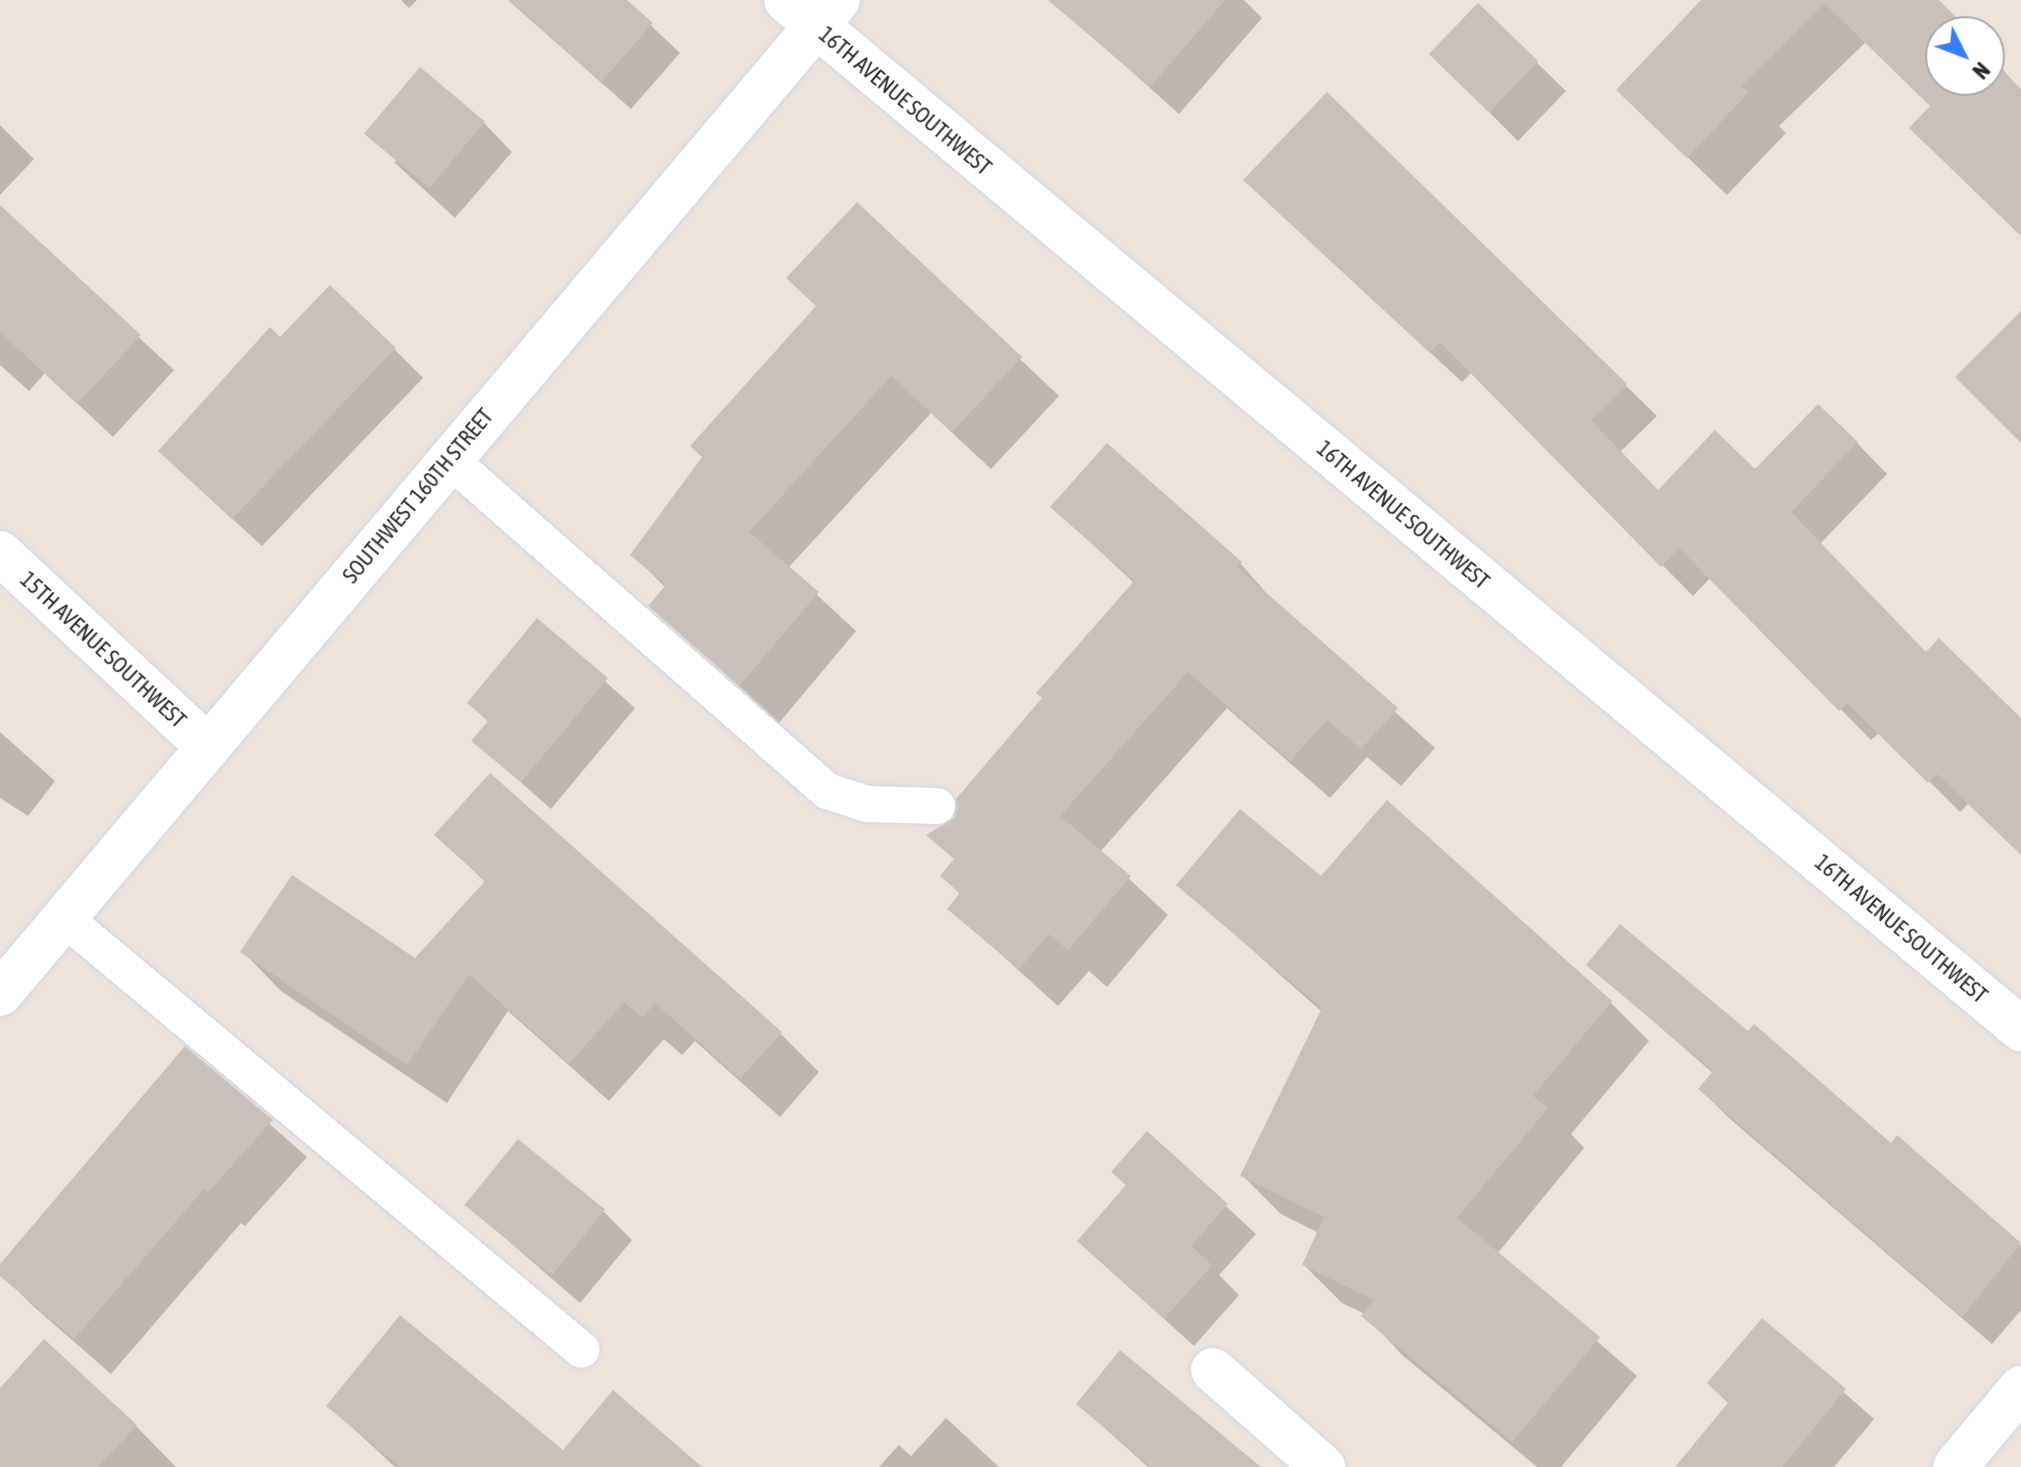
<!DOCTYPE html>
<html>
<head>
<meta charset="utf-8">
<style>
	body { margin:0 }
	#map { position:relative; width:2021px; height:1467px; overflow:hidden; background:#eee3db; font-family:"Asap Condensed",sans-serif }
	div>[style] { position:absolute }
	.shadow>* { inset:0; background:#0003 }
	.building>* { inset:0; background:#c9c0bb; transform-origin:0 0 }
	.roads { filter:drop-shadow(0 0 2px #d0d8e5) drop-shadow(0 0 2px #d0d8e5) }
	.lane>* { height:36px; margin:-18px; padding:0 18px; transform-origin:18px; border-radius:18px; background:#fff }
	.street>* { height:44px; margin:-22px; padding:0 22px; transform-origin:22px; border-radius:22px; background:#fff }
	.secondary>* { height:44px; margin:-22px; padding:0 22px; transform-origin:22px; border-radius:22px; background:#fff }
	span { translate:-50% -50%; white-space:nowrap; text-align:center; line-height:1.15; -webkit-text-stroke:7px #fff; paint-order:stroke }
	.street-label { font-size:22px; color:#2b2b2b }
	.north { position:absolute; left:1925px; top:16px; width:80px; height:80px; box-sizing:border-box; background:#fff; border:2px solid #aaa; border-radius:50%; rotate:132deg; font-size:22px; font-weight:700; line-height:32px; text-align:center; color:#2b2b2b }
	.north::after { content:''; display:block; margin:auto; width:28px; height:36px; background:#377fff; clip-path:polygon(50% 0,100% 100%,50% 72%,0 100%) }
</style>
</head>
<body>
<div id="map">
	<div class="shadow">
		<i style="clip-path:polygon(401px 0,417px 0,409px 8px)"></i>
		<i style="clip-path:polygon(508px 0,624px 0,680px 53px,631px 109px)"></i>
		<i style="clip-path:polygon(1071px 0,1244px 0,1262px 18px,1179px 114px,1063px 10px)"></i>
		<i style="clip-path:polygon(1704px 0,1936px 0,1968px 32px,1941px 32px,1941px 80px,1989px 80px,1989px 53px,2021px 91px,2021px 235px,1932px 106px,1866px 42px,1779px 126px,1786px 133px,1727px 195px,1658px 129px)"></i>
		<i style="clip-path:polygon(1431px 54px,1537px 63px,1566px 91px,1518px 141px)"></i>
		<i style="clip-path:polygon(1327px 95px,1657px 416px,1620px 452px,1659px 492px,1857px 443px,1887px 474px,1820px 544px,1926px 654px,2021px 719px,2021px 853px,1969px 803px,1960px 812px,1880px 732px,1871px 740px,1711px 577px,1693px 596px,1472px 372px,1462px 382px,1277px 210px)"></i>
		<i style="clip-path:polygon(484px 123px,512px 152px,455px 218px,394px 162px)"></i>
		<i style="clip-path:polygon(0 125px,34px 159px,0 195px)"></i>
		<i style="clip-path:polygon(857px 205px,1059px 396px,991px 469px,931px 413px,788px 568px,856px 631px,779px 723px,651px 606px,666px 588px,632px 554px,818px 307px)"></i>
		<i style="clip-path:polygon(0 208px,174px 370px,113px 437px,45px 373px,29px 391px,0 365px)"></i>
		<i style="clip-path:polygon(280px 340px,394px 349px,423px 378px,262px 546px,190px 480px)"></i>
		<i style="clip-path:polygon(1053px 507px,1240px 563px,1276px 604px,1435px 748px,1401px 786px,1367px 757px,1330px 798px,1227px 708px,1100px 852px,1168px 915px,1107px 987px,1089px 971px,1058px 1006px,950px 908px,961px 895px,942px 876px,955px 860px,930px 835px,956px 819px,1134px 583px)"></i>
		<i style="clip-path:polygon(537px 621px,635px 708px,551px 809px,474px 741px,489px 723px,470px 703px)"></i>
		<i style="clip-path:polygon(0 732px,55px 781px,28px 816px,0 798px)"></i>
		<i style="clip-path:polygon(437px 835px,780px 1033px,819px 1072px,780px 1117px,695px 1041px,682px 1055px,664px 1039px,609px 1101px,508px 1011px,447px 1103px,281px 991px,243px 952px,416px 961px,486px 883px)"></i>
		<i style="clip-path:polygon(1321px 879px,1611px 1003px,1649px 1041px,1571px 1134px,1584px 1148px,1497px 1254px,1637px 1376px,1561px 1467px,1537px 1467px,1401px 1354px,1365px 1314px,1342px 1303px,1304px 1265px,1319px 1233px,1281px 1214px,1243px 1176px,1322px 1012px,1179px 885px)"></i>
		<i style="clip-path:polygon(1589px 965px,1749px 1033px,1891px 1146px,1897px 1138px,2021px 1246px,2021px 1310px,1992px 1344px,1729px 1118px,1700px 1089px,1714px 1074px)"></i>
		<i style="clip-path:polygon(185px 1049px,307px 1157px,245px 1226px,241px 1223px,111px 1374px,33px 1306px,0 1273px,0 1267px)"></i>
		<i style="clip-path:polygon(1148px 1134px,1256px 1234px,1219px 1275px,1239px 1295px,1194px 1346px,1109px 1269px,1128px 1186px)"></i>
		<i style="clip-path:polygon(467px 1205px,604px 1212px,632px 1240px,580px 1303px)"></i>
		<i style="clip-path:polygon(1762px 1320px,1874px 1419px,1834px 1467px,1678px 1467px,1730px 1404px)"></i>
		<i style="clip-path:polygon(0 1390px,136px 1426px,176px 1467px,0 1467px)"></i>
		<i style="clip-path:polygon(1078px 1404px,1256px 1467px,1148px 1467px)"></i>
		<i style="clip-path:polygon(328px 1405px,563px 1453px,696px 1467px,395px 1467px)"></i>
		<i style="clip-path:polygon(946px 1418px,999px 1467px,879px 1467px,899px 1445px,911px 1456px)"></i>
	</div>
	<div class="building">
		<i style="clip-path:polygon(509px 0,627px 0,653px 23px,601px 82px)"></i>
		<i style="clip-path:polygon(1048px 0,1225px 0,1150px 87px)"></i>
		<i style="clip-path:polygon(1701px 0,1939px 0,1962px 23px,1958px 27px,1963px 32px,1941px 32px,1941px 80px,1989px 80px,1989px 58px,2021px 89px,2021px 236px,1909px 128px,1930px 106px,1825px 4px,1741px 86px,1749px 92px,1687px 158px,1616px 90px)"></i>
		<i style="left:1478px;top:3px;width:84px;height:71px;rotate:44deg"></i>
		<i style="left:420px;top:67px;width:85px;height:87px;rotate:40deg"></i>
		<i style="clip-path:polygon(1327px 92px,1627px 384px,1591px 420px,1658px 490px,1715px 430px,1755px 469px,1818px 404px,1858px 442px,1791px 512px,1926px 652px,1939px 638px,2021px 718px,2021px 855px,1937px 774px,1928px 783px,1847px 703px,1839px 711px,1679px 548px,1661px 567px,1440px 342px,1430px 353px,1243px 180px)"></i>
		<i style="clip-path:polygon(857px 202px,1022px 357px,952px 432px,891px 376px,749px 532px,819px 592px,739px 686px,648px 606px,666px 585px,630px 555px,702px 457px,690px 446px,816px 306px,786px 278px)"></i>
		<i style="clip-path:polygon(0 205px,141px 335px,77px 404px,0 332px)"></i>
		<i style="clip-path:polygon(330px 285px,396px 348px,232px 519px,158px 451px,270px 327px,280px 337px)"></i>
		<i style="clip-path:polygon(2021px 311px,2021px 443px,1955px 377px)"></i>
		<i style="clip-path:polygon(1107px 443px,1242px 562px,1237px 567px,1398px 708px,1361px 749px,1327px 720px,1290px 761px,1188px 672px,1060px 816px,1131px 876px,1068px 950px,1049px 934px,1019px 969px,947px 909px,960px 893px,940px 876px,954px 859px,926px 835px,954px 818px,956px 799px,1042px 698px,1036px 693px,1134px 581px,1050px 507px)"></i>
		<i style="clip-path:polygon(537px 618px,608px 678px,521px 782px,471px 741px,488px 721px,467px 703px)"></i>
		<i style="clip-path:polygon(490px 773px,782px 1032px,740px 1079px,655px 1003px,642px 1018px,624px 1002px,569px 1064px,469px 974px,407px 1065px,240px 952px,292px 875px,415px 958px,485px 881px,434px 835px)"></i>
		<i style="clip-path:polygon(1387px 800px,1612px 1001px,1533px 1096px,1548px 1108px,1457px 1218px,1600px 1337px,1512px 1442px,1361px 1316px,1374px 1300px,1302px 1265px,1324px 1217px,1240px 1176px,1322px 1008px,1176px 885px,1240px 809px,1321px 876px)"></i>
		<i style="clip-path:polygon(1620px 924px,1748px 1031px,1754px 1024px,1891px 1143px,1897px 1135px,2021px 1243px,1962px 1317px,1698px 1089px,1713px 1071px,1586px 965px)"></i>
		<i style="clip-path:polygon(185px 1046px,273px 1120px,208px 1192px,204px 1189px,74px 1339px,0 1276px,0 1264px)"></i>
		<i style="clip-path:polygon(1147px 1131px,1228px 1204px,1191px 1246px,1212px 1265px,1164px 1319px,1077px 1241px,1126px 1185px,1111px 1172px)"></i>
		<i style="left:518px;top:1139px;width:112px;height:85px;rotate:39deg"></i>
		<i style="clip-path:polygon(400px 1315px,563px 1450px,613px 1390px,702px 1467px,400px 1467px,326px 1406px)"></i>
		<i style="clip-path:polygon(1762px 1318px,1846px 1389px,1782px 1467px,1675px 1467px,1728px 1403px,1707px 1383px)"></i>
		<i style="clip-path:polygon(44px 1339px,137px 1425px,98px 1467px,0 1467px,0 1388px)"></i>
		<i style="clip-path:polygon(1120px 1350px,1261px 1467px,1151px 1467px,1076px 1404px)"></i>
	</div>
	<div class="roads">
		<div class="lane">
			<i style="left:449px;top:459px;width:503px;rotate:41.29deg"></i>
			<i style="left:827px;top:791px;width:42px;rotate:18deg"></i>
			<i style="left:867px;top:804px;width:70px;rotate:1.6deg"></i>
			<i style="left:64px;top:918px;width:674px;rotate:39.83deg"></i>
		</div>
		<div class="street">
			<i style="left:786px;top:0;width:1608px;rotate:39.8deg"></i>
			<i style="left:0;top:553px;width:283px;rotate:43deg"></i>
			<i style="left:1213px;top:1370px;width:147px;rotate:41.4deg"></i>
			<i style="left:1955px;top:1467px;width:103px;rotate:-50.1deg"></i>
		</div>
		<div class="secondary">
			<i style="left:0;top:994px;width:1300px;rotate:-49.87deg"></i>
		</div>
	</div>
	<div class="street-label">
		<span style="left:905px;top:101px;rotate:40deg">16TH AVENUE SOUTHWEST</span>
		<span style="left:418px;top:496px;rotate:-50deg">SOUTHWEST 160TH STREET</span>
		<span style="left:1403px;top:515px;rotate:40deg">16TH AVENUE SOUTHWEST</span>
		<span style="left:103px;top:650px;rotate:43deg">15TH AVENUE SOUTHWEST</span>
		<span style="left:1901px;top:929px;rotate:40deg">16TH AVENUE SOUTHWEST</span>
	</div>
	<div class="north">N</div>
</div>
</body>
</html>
